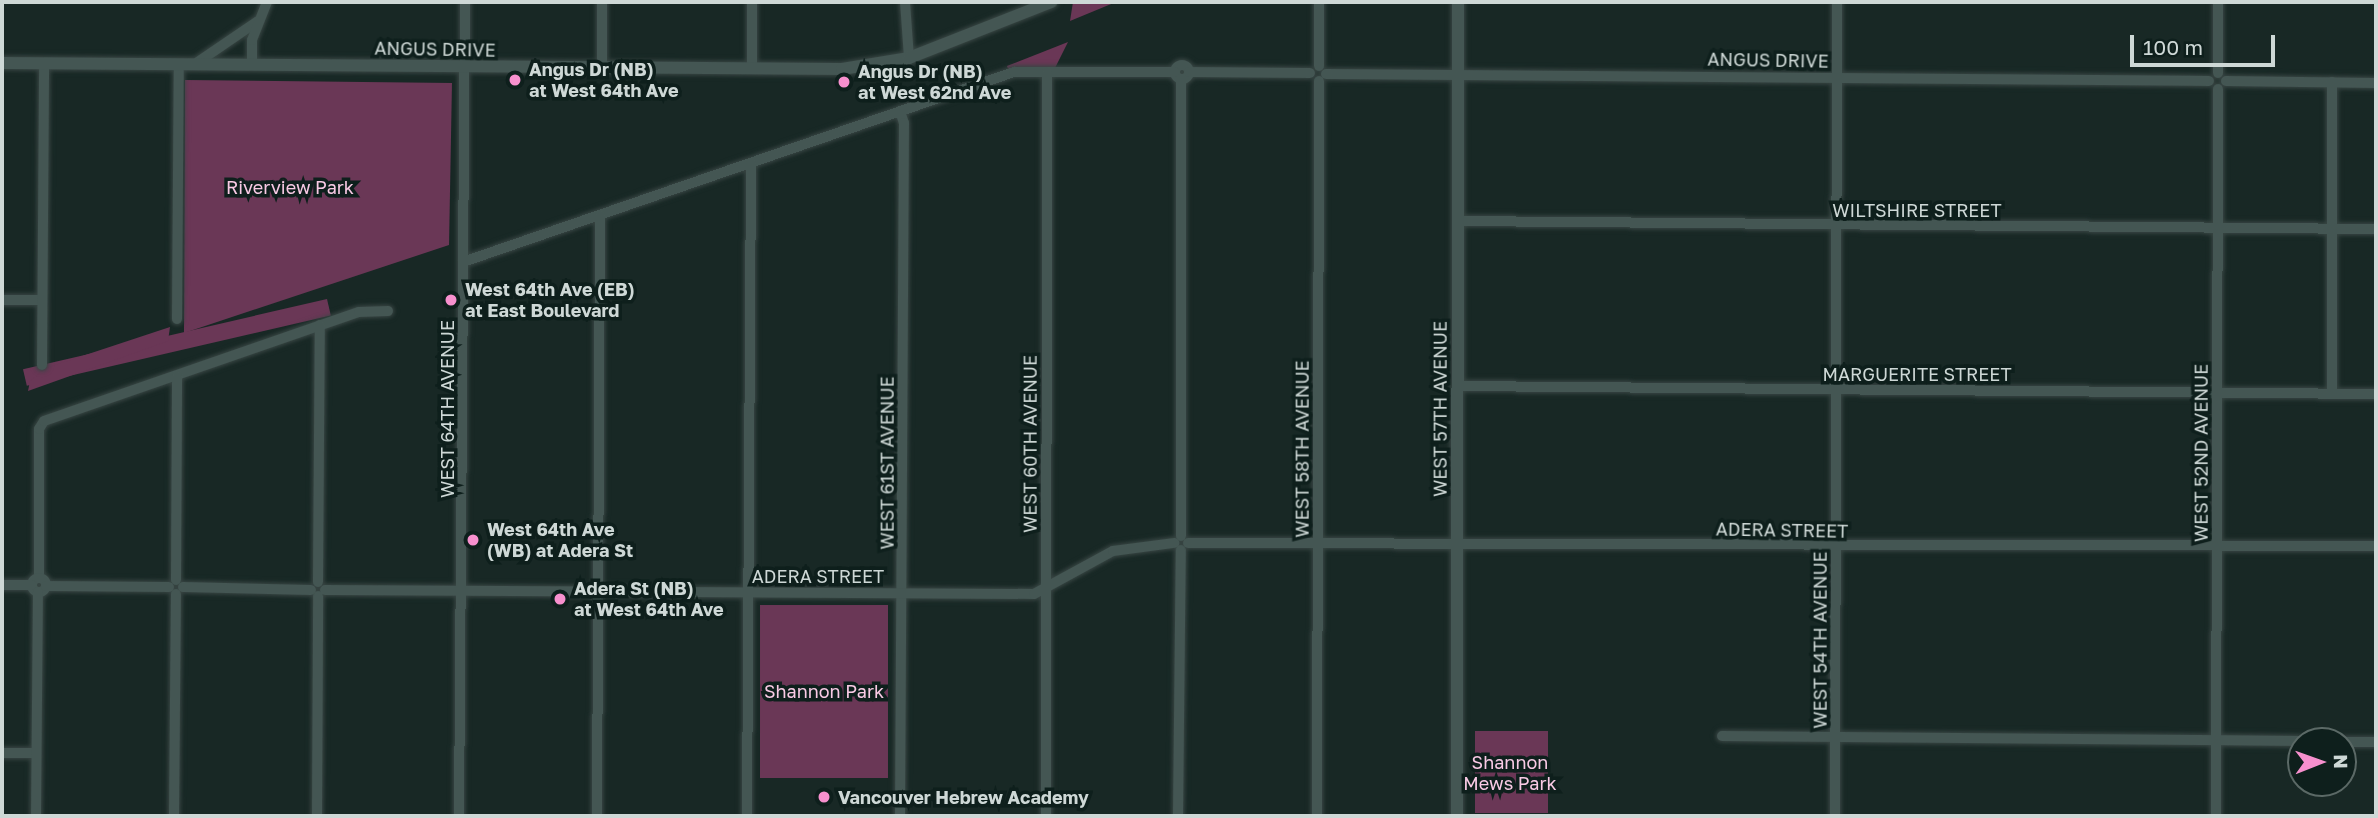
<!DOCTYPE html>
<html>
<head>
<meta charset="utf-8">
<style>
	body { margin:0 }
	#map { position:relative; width:2378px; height:818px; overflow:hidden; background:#182825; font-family:"Golos Text",sans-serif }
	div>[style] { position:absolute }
	.green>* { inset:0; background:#6a3756; transform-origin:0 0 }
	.roads { filter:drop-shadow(0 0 2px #384543) drop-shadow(0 0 2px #384543) }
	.minor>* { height:10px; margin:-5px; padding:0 5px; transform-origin:5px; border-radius:5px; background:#445653 }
	.minor>.ring { margin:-5px; padding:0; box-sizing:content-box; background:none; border:10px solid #445653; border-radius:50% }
	.tertiary>* { height:12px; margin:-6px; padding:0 6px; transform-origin:6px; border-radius:6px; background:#445653 }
	.dots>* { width:19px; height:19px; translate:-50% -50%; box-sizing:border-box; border:4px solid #0e1f1c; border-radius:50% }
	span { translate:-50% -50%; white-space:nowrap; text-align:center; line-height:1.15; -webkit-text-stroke:7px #0e1f1c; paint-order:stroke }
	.street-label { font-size:18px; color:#ced8d6 }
	.poi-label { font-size:18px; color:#ced8d6; font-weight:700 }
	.left { translate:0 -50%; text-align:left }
	.park-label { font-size:18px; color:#f9cae5 }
	.frame { position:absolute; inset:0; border:4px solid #ced8d6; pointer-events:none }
	.north { position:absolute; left:2287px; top:727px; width:70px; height:70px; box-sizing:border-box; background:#0e1f1c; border:2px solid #5b6966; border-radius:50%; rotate:89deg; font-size:19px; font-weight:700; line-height:28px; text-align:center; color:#ced8d6 }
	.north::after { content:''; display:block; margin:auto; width:24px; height:32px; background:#f790ce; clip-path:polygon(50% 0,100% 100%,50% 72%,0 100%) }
	.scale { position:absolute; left:2130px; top:35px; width:145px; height:32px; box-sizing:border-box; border:4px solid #ced8d6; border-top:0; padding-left:9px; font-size:21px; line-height:24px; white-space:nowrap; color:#ced8d6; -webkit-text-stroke:5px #0e1f1c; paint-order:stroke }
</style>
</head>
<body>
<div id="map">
	<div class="green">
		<i style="clip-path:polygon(1073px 2px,1116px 2px,1070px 21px)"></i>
		<i style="clip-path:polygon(1068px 42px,1055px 68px,1008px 69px,1007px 66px)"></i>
		<i style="clip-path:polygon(185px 80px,452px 83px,449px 245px,184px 333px)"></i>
		<i style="left:327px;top:299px;width:17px;height:312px;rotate:77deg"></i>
		<i style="clip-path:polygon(170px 327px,168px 341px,28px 391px,30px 381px,46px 368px)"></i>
		<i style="left:760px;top:605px;width:128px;height:173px"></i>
		<i style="left:1475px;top:731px;width:73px;height:82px"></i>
	</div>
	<div class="roads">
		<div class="minor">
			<i style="left:905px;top:2px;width:56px;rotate:85.9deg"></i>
			<i style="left:1319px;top:2px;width:64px;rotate:90deg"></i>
			<i style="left:2218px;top:2px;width:71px;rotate:90deg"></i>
			<i style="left:195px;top:64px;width:76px;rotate:-34.3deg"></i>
			<i class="ring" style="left:1175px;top:65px;width:4px;height:4px"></i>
			<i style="left:252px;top:65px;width:25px;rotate:-90deg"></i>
			<i style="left:252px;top:40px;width:41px;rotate:-68.5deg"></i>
			<i style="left:602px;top:68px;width:66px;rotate:-90deg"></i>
			<i style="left:752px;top:68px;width:66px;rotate:-90deg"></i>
			<i style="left:1189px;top:72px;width:121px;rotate:0.5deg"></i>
			<i style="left:1326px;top:74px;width:883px;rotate:0.45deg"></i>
			<i style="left:2226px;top:81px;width:150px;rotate:0.8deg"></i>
			<i style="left:2332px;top:82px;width:312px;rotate:90deg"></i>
			<i style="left:900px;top:111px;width:13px;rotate:72deg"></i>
			<i style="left:904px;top:123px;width:693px;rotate:90.33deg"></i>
			<i style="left:1458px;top:221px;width:918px;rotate:0.5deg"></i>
			<i style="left:463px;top:262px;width:583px;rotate:-19.03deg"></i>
			<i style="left:1014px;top:72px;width:161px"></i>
			<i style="left:2px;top:300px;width:40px"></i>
			<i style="left:177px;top:319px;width:255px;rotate:-89.6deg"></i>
			<i style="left:42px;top:365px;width:302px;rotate:-89.6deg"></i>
			<i style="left:1458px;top:386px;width:918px;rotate:0.5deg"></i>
			<i style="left:1181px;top:536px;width:456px;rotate:-90deg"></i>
			<i style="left:1188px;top:543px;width:1188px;rotate:0.14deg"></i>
			<i style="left:39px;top:578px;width:149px;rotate:-90deg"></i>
			<i style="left:39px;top:429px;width:9px;rotate:-58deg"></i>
			<i style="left:44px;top:421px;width:333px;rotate:-19.1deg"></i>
			<i style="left:359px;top:312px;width:29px;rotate:-2deg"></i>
			<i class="ring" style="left:32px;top:578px;width:4px;height:4px"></i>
			<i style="left:176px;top:580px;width:204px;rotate:-89.7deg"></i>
			<i style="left:318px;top:582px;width:257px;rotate:-89.6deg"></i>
			<i style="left:2px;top:585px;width:30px"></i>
			<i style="left:46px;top:586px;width:123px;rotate:0.5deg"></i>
			<i style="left:183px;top:587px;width:128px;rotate:1.3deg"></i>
			<i style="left:325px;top:590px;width:709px;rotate:0.32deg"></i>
			<i style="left:1034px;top:594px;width:90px;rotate:-28.6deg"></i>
			<i style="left:1113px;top:551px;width:62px;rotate:-7.5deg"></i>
			<i style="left:1722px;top:736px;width:579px;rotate:0.49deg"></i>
			<i style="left:2343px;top:742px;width:33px"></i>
			<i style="left:2px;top:753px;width:34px"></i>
			<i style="left:36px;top:816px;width:224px;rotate:-89.5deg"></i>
			<i style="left:174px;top:816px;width:222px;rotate:-89.5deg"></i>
			<i style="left:317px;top:816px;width:220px;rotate:-89.7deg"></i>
			<i style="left:459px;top:816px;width:814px;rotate:-89.58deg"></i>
			<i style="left:597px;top:816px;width:601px;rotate:-89.71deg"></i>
			<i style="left:747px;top:816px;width:653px;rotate:-89.65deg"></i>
			<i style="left:1046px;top:816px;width:744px;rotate:-89.92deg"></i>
			<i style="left:1178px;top:816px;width:266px;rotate:-89.4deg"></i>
			<i style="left:1317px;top:816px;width:735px;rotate:-89.84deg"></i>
			<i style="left:1835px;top:816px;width:814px;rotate:-89.86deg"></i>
			<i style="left:2216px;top:816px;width:727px;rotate:-89.84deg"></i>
		</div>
		<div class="tertiary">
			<i style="left:2px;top:63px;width:840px;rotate:0.41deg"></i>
			<i style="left:842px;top:69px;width:68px;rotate:-9.3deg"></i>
			<i style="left:909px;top:58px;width:153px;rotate:-21.5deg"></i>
			<i style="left:1457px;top:816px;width:814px;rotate:-89.93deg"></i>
		</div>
	</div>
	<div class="dots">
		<i style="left:515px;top:80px;background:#f790ce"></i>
		<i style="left:844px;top:82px;background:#f790ce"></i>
		<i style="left:451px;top:300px;background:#f790ce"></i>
		<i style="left:473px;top:540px;background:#f790ce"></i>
		<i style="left:560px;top:599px;background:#f790ce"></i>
		<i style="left:824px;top:797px;background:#f790ce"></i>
	</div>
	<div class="street-label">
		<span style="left:435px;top:49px;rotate:1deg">ANGUS DRIVE</span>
		<span style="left:1768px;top:60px;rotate:1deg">ANGUS DRIVE</span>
		<span style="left:1917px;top:210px">WILTSHIRE STREET</span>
		<span style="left:1917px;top:374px">MARGUERITE STREET</span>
		<span style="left:447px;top:409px;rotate:-90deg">WEST 64TH AVENUE</span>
		<span style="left:1440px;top:409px;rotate:-90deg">WEST 57TH AVENUE</span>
		<span style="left:1030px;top:444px;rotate:-90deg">WEST 60TH AVENUE</span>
		<span style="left:1302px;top:449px;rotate:-90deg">WEST 58TH AVENUE</span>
		<span style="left:2201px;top:453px;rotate:-90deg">WEST 52ND AVENUE</span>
		<span style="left:887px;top:463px;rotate:-90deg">WEST 61ST AVENUE</span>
		<span style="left:1782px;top:530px;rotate:1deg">ADERA STREET</span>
		<span style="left:818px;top:576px">ADERA STREET</span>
		<span style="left:1820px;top:640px;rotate:-90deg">WEST 54TH AVENUE</span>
	</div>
	<div class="poi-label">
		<span class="left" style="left:529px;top:80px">Angus Dr (NB)<br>at West 64th Ave</span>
		<span class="left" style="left:858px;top:82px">Angus Dr (NB)<br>at West 62nd Ave</span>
		<span class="left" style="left:465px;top:300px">West 64th Ave (EB)<br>at East Boulevard</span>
		<span class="left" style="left:487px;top:540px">West 64th Ave<br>(WB) at Adera St</span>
		<span class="left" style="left:574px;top:599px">Adera St (NB)<br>at West 64th Ave</span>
		<span class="left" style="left:838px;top:797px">Vancouver Hebrew Academy</span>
	</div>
	<div class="park-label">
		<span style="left:290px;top:187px">Riverview Park</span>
		<span style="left:824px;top:691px">Shannon Park</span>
		<span style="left:1510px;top:773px">Shannon<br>Mews Park</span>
	</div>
	<div class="frame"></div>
	<div class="north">N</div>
	<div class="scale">100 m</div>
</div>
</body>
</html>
